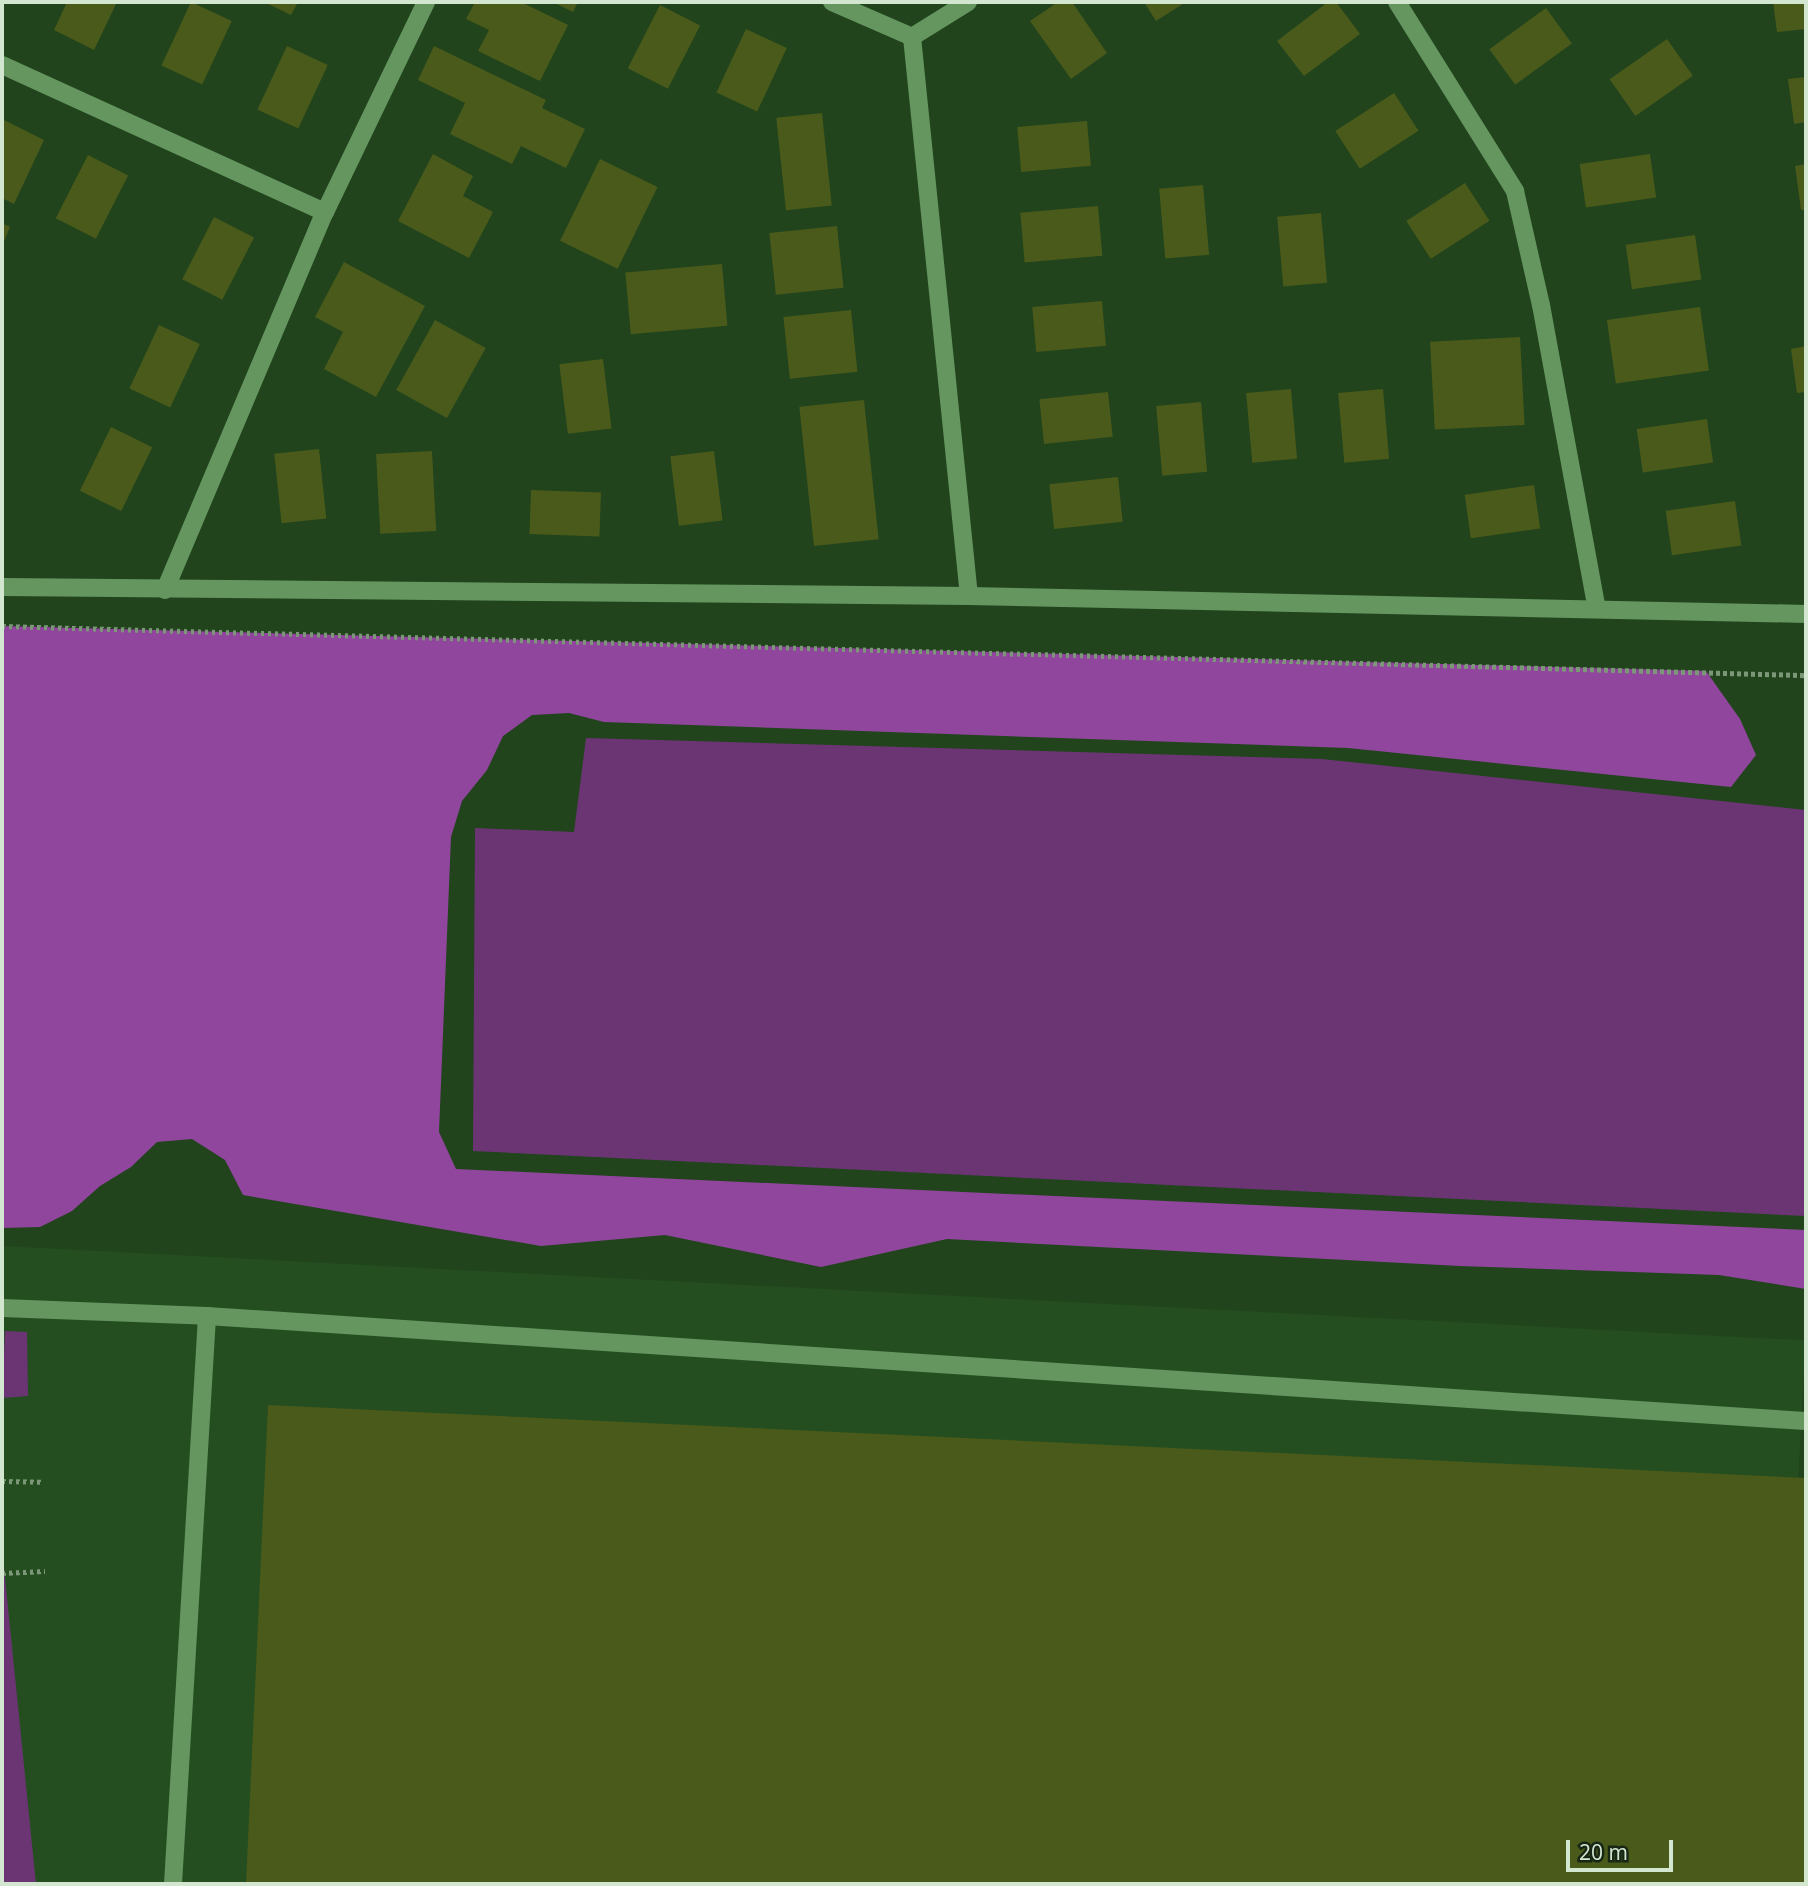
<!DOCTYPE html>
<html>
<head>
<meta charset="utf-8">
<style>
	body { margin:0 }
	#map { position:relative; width:1808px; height:1886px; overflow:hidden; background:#21441d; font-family:"Open Sans",sans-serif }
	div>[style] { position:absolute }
	.built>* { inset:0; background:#244e20; transform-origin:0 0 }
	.green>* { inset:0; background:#6b3574 }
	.forest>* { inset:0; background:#90469c }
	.building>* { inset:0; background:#4a5a1a; transform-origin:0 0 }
	.path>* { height:4.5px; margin-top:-2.25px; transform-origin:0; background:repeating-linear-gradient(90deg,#7b9778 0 3.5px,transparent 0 7px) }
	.minor>* { height:18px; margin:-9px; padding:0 9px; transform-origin:9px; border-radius:9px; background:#659660 }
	span { translate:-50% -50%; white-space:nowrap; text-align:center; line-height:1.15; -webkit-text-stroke:7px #172615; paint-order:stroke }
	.frame { position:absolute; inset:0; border:4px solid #d3e7d0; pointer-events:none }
	.scale { position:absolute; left:1566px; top:1840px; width:107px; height:32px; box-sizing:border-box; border:4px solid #d3e7d0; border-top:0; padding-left:9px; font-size:21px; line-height:24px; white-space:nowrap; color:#d3e7d0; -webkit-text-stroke:5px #172615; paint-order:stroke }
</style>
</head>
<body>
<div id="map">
	<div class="built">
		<i style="left:2px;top:1246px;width:1806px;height:638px;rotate:3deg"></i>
	</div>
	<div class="green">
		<i style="clip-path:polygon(586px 738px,1322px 759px,1806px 810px,1806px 1216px,473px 1151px,475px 828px,574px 832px)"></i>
		<i style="clip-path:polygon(5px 1331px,27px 1332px,28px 1396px,2px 1398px)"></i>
		<i style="clip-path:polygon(2px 1548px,36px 1884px,2px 1884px)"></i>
	</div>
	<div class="forest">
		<i style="clip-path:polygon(2px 626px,1706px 671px,1740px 719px,1756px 755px,1731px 787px,1348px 748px,604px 722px,569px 713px,532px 715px,503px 736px,487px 770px,462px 801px,451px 837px,439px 1132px,456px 1169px,1806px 1230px,1806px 1289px,1719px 1275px,1460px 1266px,947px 1239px,821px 1267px,665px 1235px,541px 1246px,243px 1195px,225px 1160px,192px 1139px,157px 1142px,131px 1167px,100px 1186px,72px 1211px,40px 1227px,2px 1228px)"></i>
	</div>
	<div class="building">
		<i style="clip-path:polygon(67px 2px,117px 2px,94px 50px,54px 30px)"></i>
		<i style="left:191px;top:2px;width:45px;height:70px;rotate:25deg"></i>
		<i style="clip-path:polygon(264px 2px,298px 2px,291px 15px)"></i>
		<i style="clip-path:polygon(475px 2px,521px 2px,568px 25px,540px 81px,478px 51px,489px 30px,466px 19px)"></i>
		<i style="clip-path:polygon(553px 2px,578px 2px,573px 12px)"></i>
		<i style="clip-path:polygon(1058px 2px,1072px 2px,1107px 53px,1071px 79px,1030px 21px)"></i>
		<i style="clip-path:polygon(1144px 2px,1186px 2px,1156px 21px)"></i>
		<i style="clip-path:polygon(1328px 2px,1336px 2px,1360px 34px,1304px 76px,1277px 41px)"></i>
		<i style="clip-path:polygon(1773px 2px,1806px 2px,1806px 29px,1777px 32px)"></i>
		<i style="left:660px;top:5px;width:45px;height:71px;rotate:27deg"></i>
		<i style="left:1546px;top:8px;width:44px;height:70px;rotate:54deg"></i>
		<i style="left:746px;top:29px;width:45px;height:70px;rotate:25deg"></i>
		<i style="left:1667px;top:39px;width:45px;height:70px;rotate:55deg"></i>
		<i style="left:287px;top:46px;width:45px;height:70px;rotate:25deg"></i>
		<i style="clip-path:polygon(434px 46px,546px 100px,542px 108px,585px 129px,566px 168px,521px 146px,512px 164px,450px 134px,465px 103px,418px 80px)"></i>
		<i style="clip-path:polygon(1806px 77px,1806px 122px,1794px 124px,1788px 79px)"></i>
		<i style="left:1394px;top:93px;width:45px;height:70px;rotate:57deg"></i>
		<i style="left:822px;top:113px;width:93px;height:46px;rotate:84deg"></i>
		<i style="clip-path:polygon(2px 119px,44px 140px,14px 204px,2px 198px)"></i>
		<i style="left:1087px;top:121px;width:45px;height:70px;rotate:85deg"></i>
		<i style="clip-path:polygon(433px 154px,473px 176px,463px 196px,493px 212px,469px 258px,398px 221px)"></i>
		<i style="left:1650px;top:154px;width:44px;height:71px;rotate:82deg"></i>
		<i style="left:88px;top:155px;width:45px;height:71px;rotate:27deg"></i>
		<i style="left:600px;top:159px;width:64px;height:91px;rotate:26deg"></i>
		<i style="clip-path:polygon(1806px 164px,1806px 210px,1801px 210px,1795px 166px)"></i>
		<i style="left:1465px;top:183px;width:45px;height:70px;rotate:57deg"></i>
		<i style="left:1203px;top:185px;width:70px;height:44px;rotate:85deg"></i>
		<i style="left:1098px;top:206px;width:50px;height:78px;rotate:85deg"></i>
		<i style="left:1321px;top:213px;width:70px;height:44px;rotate:85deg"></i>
		<i style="left:214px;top:217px;width:45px;height:70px;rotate:27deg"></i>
		<i style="clip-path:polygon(2px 223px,10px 227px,2px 246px)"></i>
		<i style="left:837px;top:226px;width:62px;height:68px;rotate:84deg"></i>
		<i style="left:1695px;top:235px;width:45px;height:70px;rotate:82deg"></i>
		<i style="clip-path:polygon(344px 262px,425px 306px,376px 397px,324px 369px,343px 332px,315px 317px)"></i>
		<i style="left:722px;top:264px;width:62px;height:97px;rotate:85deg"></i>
		<i style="left:1102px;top:301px;width:45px;height:70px;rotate:85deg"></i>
		<i style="left:1700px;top:307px;width:64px;height:94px;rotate:82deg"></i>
		<i style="left:851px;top:310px;width:62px;height:68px;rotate:84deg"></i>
		<i style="left:435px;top:320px;width:58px;height:80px;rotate:29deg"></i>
		<i style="left:159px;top:325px;width:45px;height:70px;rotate:25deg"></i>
		<i style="left:1520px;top:337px;width:88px;height:90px;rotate:87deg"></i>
		<i style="clip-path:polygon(1806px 346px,1806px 392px,1797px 393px,1791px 349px)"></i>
		<i style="left:603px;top:359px;width:70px;height:44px;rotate:83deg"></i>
		<i style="left:1291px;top:389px;width:70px;height:45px;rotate:85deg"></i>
		<i style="left:1383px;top:389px;width:70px;height:45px;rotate:85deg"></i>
		<i style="left:1108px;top:392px;width:45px;height:69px;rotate:84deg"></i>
		<i style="left:864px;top:400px;width:140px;height:65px;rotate:84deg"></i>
		<i style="left:1201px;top:402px;width:70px;height:45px;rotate:85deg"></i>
		<i style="left:1707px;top:419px;width:44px;height:71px;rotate:82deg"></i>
		<i style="left:111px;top:427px;width:46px;height:71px;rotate:26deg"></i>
		<i style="left:319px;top:449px;width:70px;height:45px;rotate:84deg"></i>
		<i style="left:432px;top:451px;width:80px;height:56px;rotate:87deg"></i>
		<i style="left:714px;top:451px;width:70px;height:44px;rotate:83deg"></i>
		<i style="left:1118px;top:477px;width:45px;height:69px;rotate:84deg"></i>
		<i style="left:1534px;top:485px;width:44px;height:70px;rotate:82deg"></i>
		<i style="left:531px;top:490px;width:70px;height:44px;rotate:2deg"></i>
		<i style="left:1735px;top:501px;width:45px;height:70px;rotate:82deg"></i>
		<i style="clip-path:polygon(268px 1405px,1806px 1478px,1806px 1884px,246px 1884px)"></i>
	</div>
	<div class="path">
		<i style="left:2px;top:626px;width:1805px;rotate:1.56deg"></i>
		<i style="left:2px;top:1481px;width:39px;rotate:1deg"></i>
		<i style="left:2px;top:1573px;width:43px;rotate:-2.7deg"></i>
	</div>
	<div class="minor">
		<i style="left:832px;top:2px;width:87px;rotate:23.6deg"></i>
		<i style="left:968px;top:2px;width:66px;rotate:148deg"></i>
		<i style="left:912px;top:37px;width:562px;rotate:84.18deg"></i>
		<i style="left:1397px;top:2px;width:223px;rotate:58deg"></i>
		<i style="left:1515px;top:191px;width:117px;rotate:77.2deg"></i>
		<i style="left:1541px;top:305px;width:309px;rotate:79.6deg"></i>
		<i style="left:2px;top:65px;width:355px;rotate:24.5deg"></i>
		<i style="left:2px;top:587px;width:967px;rotate:0.53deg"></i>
		<i style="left:969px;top:596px;width:837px;rotate:1.23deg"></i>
		<i style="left:165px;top:590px;width:410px;rotate:-67.1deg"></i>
		<i style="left:325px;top:212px;width:233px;rotate:-64.3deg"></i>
		<i style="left:2px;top:1308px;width:205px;rotate:2.2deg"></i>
		<i style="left:173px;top:1884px;width:569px;rotate:-86.57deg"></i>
		<i style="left:207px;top:1316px;width:1602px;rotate:3.76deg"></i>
	</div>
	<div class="frame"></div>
	<div class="scale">20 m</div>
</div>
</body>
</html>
